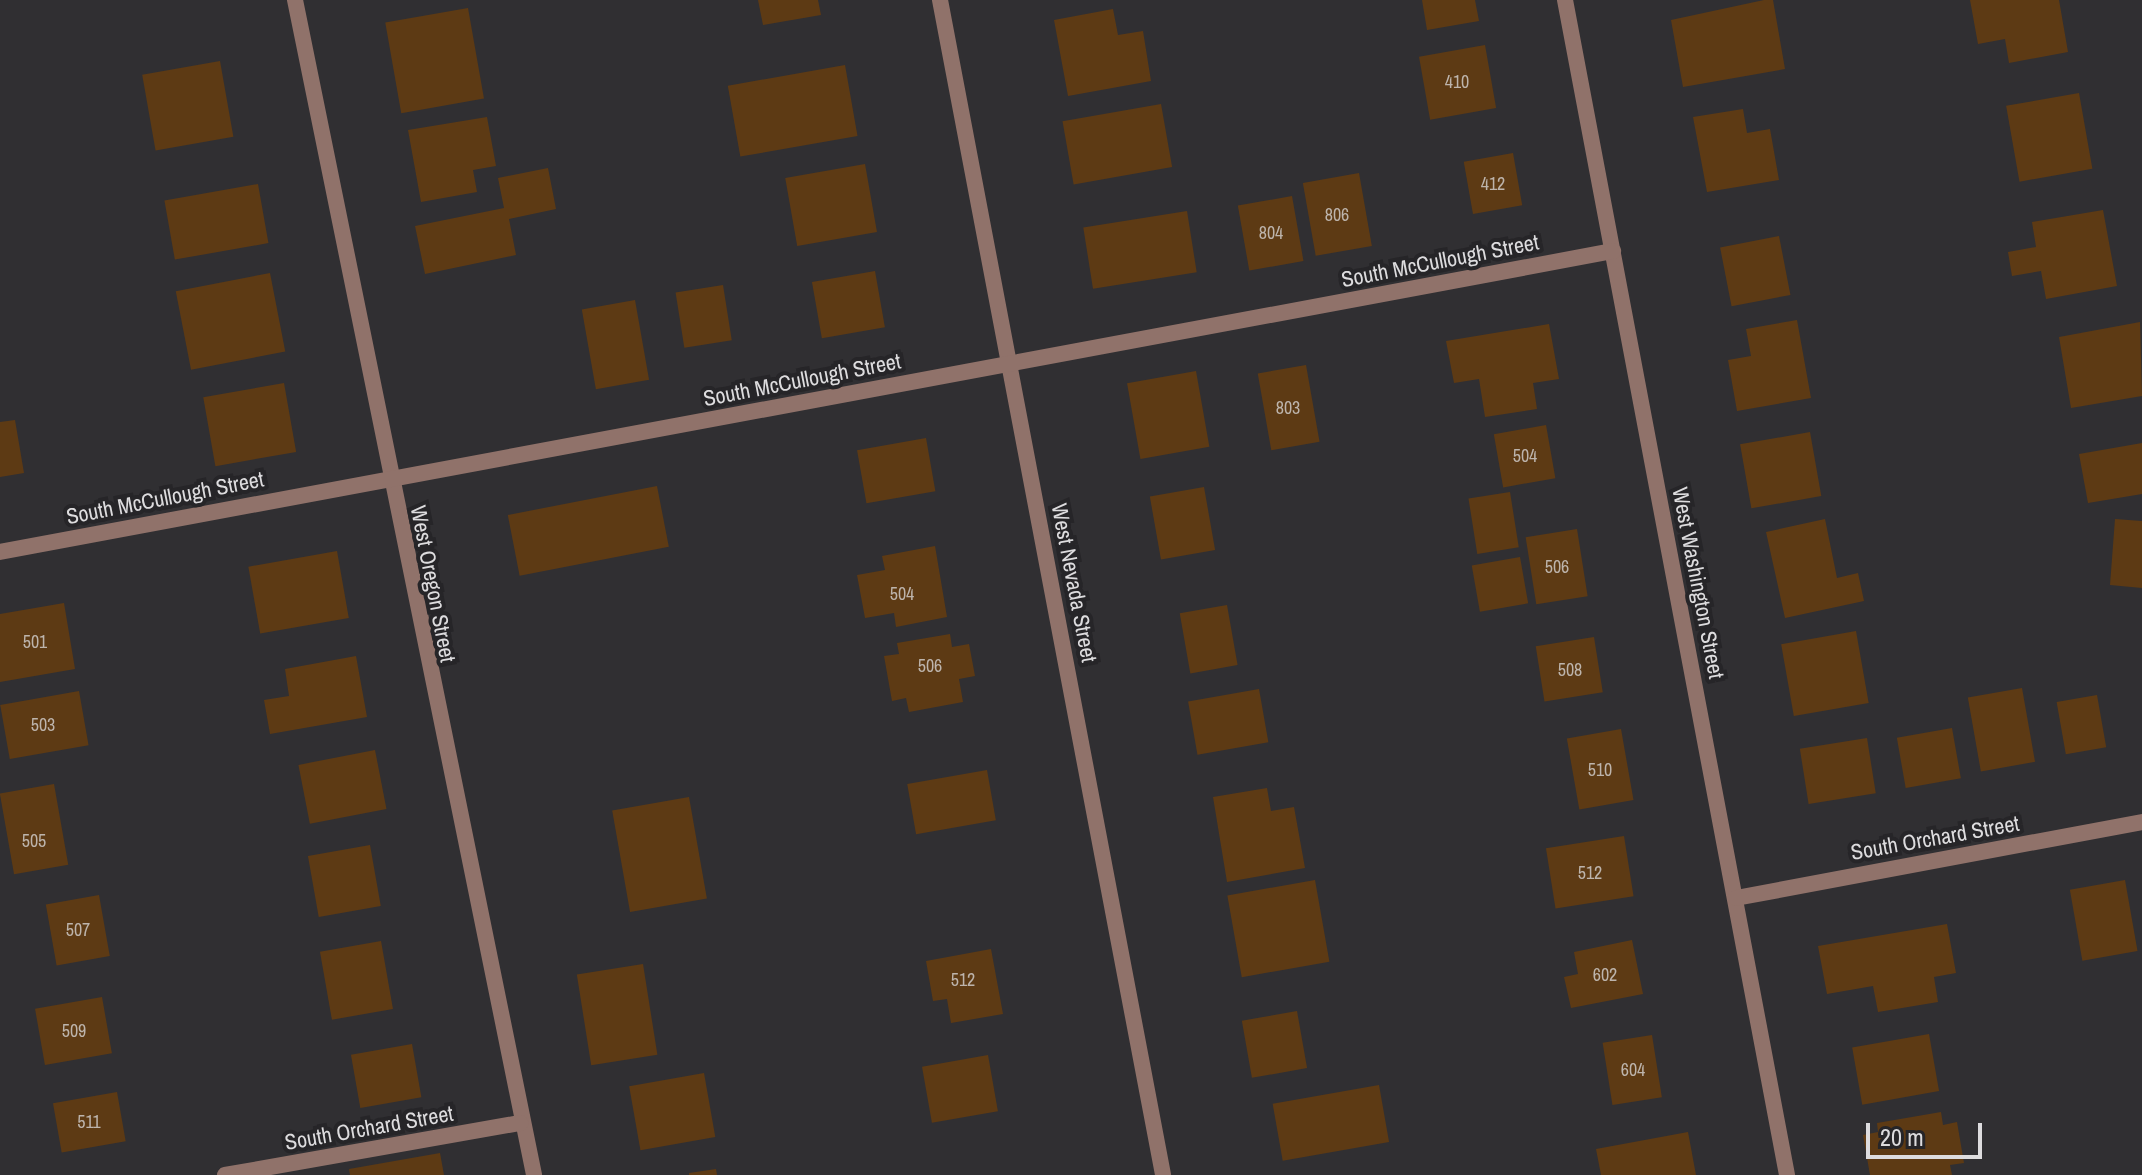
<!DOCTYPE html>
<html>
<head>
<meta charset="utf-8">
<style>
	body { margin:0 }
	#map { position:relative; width:2142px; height:1175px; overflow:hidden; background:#302f32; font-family:"Archivo Narrow",sans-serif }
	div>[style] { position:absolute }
	.building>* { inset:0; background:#5d3a14; transform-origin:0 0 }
	.minor>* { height:16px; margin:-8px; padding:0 8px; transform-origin:8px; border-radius:8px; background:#90726a }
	span { translate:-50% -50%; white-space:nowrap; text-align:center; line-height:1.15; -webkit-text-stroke:8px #262528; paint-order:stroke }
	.number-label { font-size:18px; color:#bdb4ac }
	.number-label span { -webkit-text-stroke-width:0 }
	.street-label { font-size:22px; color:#dddcde }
	.scale { position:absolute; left:1866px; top:1123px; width:116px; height:36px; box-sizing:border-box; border:4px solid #dddcde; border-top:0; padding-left:10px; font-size:24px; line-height:28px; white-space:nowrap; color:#dddcde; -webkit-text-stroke:6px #262528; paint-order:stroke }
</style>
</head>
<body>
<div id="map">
	<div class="building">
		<i style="clip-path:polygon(758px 0,818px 0,821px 15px,763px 25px)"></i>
		<i style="clip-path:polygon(1422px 0,1475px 0,1479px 21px,1427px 30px)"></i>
		<i style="clip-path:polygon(1764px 0,1773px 0,1785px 69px,1683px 87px,1671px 20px)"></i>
		<i style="clip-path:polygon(1970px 0,2059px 0,2068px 52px,2009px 63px,2005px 39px,1978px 44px)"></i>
		<i style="left:468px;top:8px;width:92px;height:84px;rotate:80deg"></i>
		<i style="clip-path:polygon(1113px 9px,1118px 35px,1143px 31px,1151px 81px,1068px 96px,1054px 20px)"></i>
		<i style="left:1485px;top:45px;width:64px;height:67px;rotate:80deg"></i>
		<i style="left:220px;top:61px;width:77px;height:79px;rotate:80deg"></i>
		<i style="left:845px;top:65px;width:72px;height:119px;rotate:80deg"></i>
		<i style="left:2079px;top:93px;width:77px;height:74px;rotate:80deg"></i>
		<i style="left:1161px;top:104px;width:64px;height:100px;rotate:80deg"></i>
		<i style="clip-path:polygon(1743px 109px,1747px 133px,1770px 129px,1779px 180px,1707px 192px,1693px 117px)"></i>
		<i style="clip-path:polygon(487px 117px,496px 166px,473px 170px,477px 192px,421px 202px,408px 130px)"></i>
		<i style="left:1513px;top:153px;width:53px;height:50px;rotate:80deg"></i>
		<i style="left:865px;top:164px;width:69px;height:81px;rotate:80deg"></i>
		<i style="clip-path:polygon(548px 168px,556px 209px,509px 219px,516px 255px,425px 274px,415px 226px,504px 208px,498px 178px)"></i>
		<i style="left:1359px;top:173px;width:74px;height:57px;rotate:80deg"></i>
		<i style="left:258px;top:184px;width:60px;height:95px;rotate:80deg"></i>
		<i style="left:1292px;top:196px;width:66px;height:55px;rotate:80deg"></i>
		<i style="clip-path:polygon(2103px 210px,2117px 286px,2046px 299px,2041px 271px,2012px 276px,2008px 252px,2036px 247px,2032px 222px)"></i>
		<i style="left:1187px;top:211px;width:62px;height:105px;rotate:81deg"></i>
		<i style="left:1779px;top:236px;width:60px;height:60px;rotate:79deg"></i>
		<i style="left:875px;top:271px;width:57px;height:64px;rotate:80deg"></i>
		<i style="left:270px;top:273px;width:80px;height:96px;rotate:79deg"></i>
		<i style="left:723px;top:285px;width:56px;height:48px;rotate:81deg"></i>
		<i style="left:635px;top:300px;width:81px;height:54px;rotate:80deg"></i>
		<i style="clip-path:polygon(1797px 320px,1811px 398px,1737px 411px,1728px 360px,1751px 356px,1746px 329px)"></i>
		<i style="clip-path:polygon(2140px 322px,2142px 396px,2071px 408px,2059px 337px)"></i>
		<i style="clip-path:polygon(1549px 324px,1559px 379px,1533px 383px,1537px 409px,1485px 417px,1479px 379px,1454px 383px,1446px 341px)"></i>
		<i style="left:1306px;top:365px;width:78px;height:49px;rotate:80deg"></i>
		<i style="left:1196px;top:371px;width:77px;height:70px;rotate:80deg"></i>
		<i style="left:284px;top:383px;width:70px;height:82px;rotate:80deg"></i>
		<i style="clip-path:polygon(15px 420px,24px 473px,0 477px,0 422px)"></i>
		<i style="left:1546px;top:425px;width:54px;height:53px;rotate:80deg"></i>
		<i style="left:1810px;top:432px;width:65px;height:71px;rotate:80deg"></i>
		<i style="left:926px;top:438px;width:54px;height:70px;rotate:80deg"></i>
		<i style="clip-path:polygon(2142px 443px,2142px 494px,2088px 503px,2079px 454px)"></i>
		<i style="left:657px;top:486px;width:62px;height:152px;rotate:79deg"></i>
		<i style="left:1204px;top:487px;width:64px;height:55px;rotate:80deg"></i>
		<i style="left:1510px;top:492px;width:56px;height:42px;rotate:81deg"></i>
		<i style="clip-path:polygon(1825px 519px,1837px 578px,1858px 573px,1864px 601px,1785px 618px,1766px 532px)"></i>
		<i style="clip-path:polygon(2115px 519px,2142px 521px,2142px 588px,2110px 585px)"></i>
		<i style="left:1577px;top:529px;width:68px;height:52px;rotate:81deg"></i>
		<i style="clip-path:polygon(935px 546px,947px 617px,896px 627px,894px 613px,865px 618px,857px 575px,885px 570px,882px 556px)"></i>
		<i style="left:337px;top:551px;width:68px;height:90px;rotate:80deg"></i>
		<i style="left:1520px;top:557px;width:47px;height:49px;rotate:80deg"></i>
		<i style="clip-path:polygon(64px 603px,75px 669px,0 682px,0 614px)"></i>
		<i style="left:1227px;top:605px;width:61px;height:48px;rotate:80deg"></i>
		<i style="left:1856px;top:631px;width:73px;height:76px;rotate:80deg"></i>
		<i style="clip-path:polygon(950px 634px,952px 647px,969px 644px,975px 676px,959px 679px,963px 702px,909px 712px,906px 698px,892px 701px,884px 656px,899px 654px,897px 643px)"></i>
		<i style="left:1594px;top:637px;width:56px;height:59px;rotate:81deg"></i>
		<i style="clip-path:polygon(356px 656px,367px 717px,270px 734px,264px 700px,289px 696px,285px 669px)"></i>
		<i style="left:2022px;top:688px;width:75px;height:55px;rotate:80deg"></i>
		<i style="left:1259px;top:689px;width:54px;height:72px;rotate:80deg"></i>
		<i style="left:79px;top:691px;width:55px;height:80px;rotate:80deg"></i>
		<i style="left:2097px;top:695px;width:53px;height:41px;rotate:80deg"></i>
		<i style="left:1952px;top:728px;width:51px;height:56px;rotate:80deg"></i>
		<i style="left:1621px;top:729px;width:72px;height:55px;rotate:80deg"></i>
		<i style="left:1867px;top:738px;width:56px;height:68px;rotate:81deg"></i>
		<i style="left:375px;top:750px;width:60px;height:78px;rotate:79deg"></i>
		<i style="left:987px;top:770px;width:51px;height:81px;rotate:80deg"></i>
		<i style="left:54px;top:784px;width:82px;height:55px;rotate:80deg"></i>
		<i style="clip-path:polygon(1267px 788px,1271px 811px,1294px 807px,1305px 868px,1227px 882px,1213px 797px)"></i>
		<i style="left:689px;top:797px;width:103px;height:78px;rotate:80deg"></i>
		<i style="left:1624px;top:836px;width:61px;height:79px;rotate:81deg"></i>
		<i style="left:370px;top:845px;width:62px;height:63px;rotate:80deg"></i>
		<i style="left:1315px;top:880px;width:83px;height:89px;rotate:80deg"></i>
		<i style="left:2125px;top:880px;width:72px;height:56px;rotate:80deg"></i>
		<i style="left:99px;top:895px;width:62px;height:54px;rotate:80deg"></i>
		<i style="clip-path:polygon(1947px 924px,1956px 973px,1934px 977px,1938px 1002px,1878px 1012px,1873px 986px,1827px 994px,1818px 946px)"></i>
		<i style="clip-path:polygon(1632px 940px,1643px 994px,1571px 1008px,1564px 977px,1578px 974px,1574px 952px)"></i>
		<i style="left:381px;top:941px;width:69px;height:62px;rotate:80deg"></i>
		<i style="clip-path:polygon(991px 949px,1003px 1014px,951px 1023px,947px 999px,933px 1001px,926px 961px)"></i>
		<i style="left:643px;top:964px;width:92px;height:67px;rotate:81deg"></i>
		<i style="left:102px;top:997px;width:57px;height:68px;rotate:80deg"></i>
		<i style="left:1297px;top:1011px;width:58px;height:56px;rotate:80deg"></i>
		<i style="left:1929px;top:1034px;width:58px;height:78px;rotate:80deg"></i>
		<i style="left:1652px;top:1035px;width:63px;height:50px;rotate:81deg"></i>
		<i style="left:412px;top:1044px;width:54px;height:62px;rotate:80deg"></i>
		<i style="left:988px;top:1055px;width:57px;height:67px;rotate:80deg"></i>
		<i style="left:704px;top:1073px;width:65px;height:76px;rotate:80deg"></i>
		<i style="left:1379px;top:1085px;width:58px;height:108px;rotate:80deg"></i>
		<i style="left:117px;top:1092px;width:50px;height:65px;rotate:80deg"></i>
		<i style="clip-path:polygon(1941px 1112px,1943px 1125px,1957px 1122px,1964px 1163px,1950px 1165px,1952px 1175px,1870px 1175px,1863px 1135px,1878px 1132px,1877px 1123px)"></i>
		<i style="clip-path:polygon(1688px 1132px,1696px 1175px,1601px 1175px,1596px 1149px)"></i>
		<i style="clip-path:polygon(440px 1153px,444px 1175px,350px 1175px,349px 1169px)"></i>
		<i style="clip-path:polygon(716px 1169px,717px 1175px,689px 1175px,689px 1173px)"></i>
	</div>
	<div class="minor">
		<i style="left:295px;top:0;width:1199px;rotate:78.5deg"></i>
		<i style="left:940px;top:0;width:1196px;rotate:79.25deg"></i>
		<i style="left:1565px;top:0;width:1196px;rotate:79.3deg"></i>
		<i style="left:0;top:552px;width:1641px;rotate:-10.57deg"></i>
		<i style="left:1736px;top:898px;width:413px;rotate:-10.6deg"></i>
		<i style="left:225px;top:1175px;width:300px;rotate:-10deg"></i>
	</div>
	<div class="number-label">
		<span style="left:1457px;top:82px">410</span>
		<span style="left:1493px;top:184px">412</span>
		<span style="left:1337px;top:215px">806</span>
		<span style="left:1271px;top:233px">804</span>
		<span style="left:1288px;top:408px">803</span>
		<span style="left:1525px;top:456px">504</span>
		<span style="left:1557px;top:567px">506</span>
		<span style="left:902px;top:594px">504</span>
		<span style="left:35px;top:642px">501</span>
		<span style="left:930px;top:666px">506</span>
		<span style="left:1570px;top:670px">508</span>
		<span style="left:43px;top:725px">503</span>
		<span style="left:1600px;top:770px">510</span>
		<span style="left:34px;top:841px">505</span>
		<span style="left:1590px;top:873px">512</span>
		<span style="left:78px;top:930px">507</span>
		<span style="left:1605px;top:975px">602</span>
		<span style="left:963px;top:980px">512</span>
		<span style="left:74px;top:1031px">509</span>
		<span style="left:1633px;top:1070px">604</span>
		<span style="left:89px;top:1122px">511</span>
	</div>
	<div class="street-label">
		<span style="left:1440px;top:261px;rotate:-11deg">South McCullough Street</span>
		<span style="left:802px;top:380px;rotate:-11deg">South McCullough Street</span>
		<span style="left:165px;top:498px;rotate:-11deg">South McCullough Street</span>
		<span style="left:1074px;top:583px;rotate:79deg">West Nevada Street</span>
		<span style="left:1698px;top:583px;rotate:79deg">West Washington Street</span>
		<span style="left:433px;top:584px;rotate:79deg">West Oregon Street</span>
		<span style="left:1935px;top:838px;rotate:-10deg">South Orchard Street</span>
		<span style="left:369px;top:1128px;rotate:-10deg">South Orchard Street</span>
	</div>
	<div class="scale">20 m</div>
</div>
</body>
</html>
